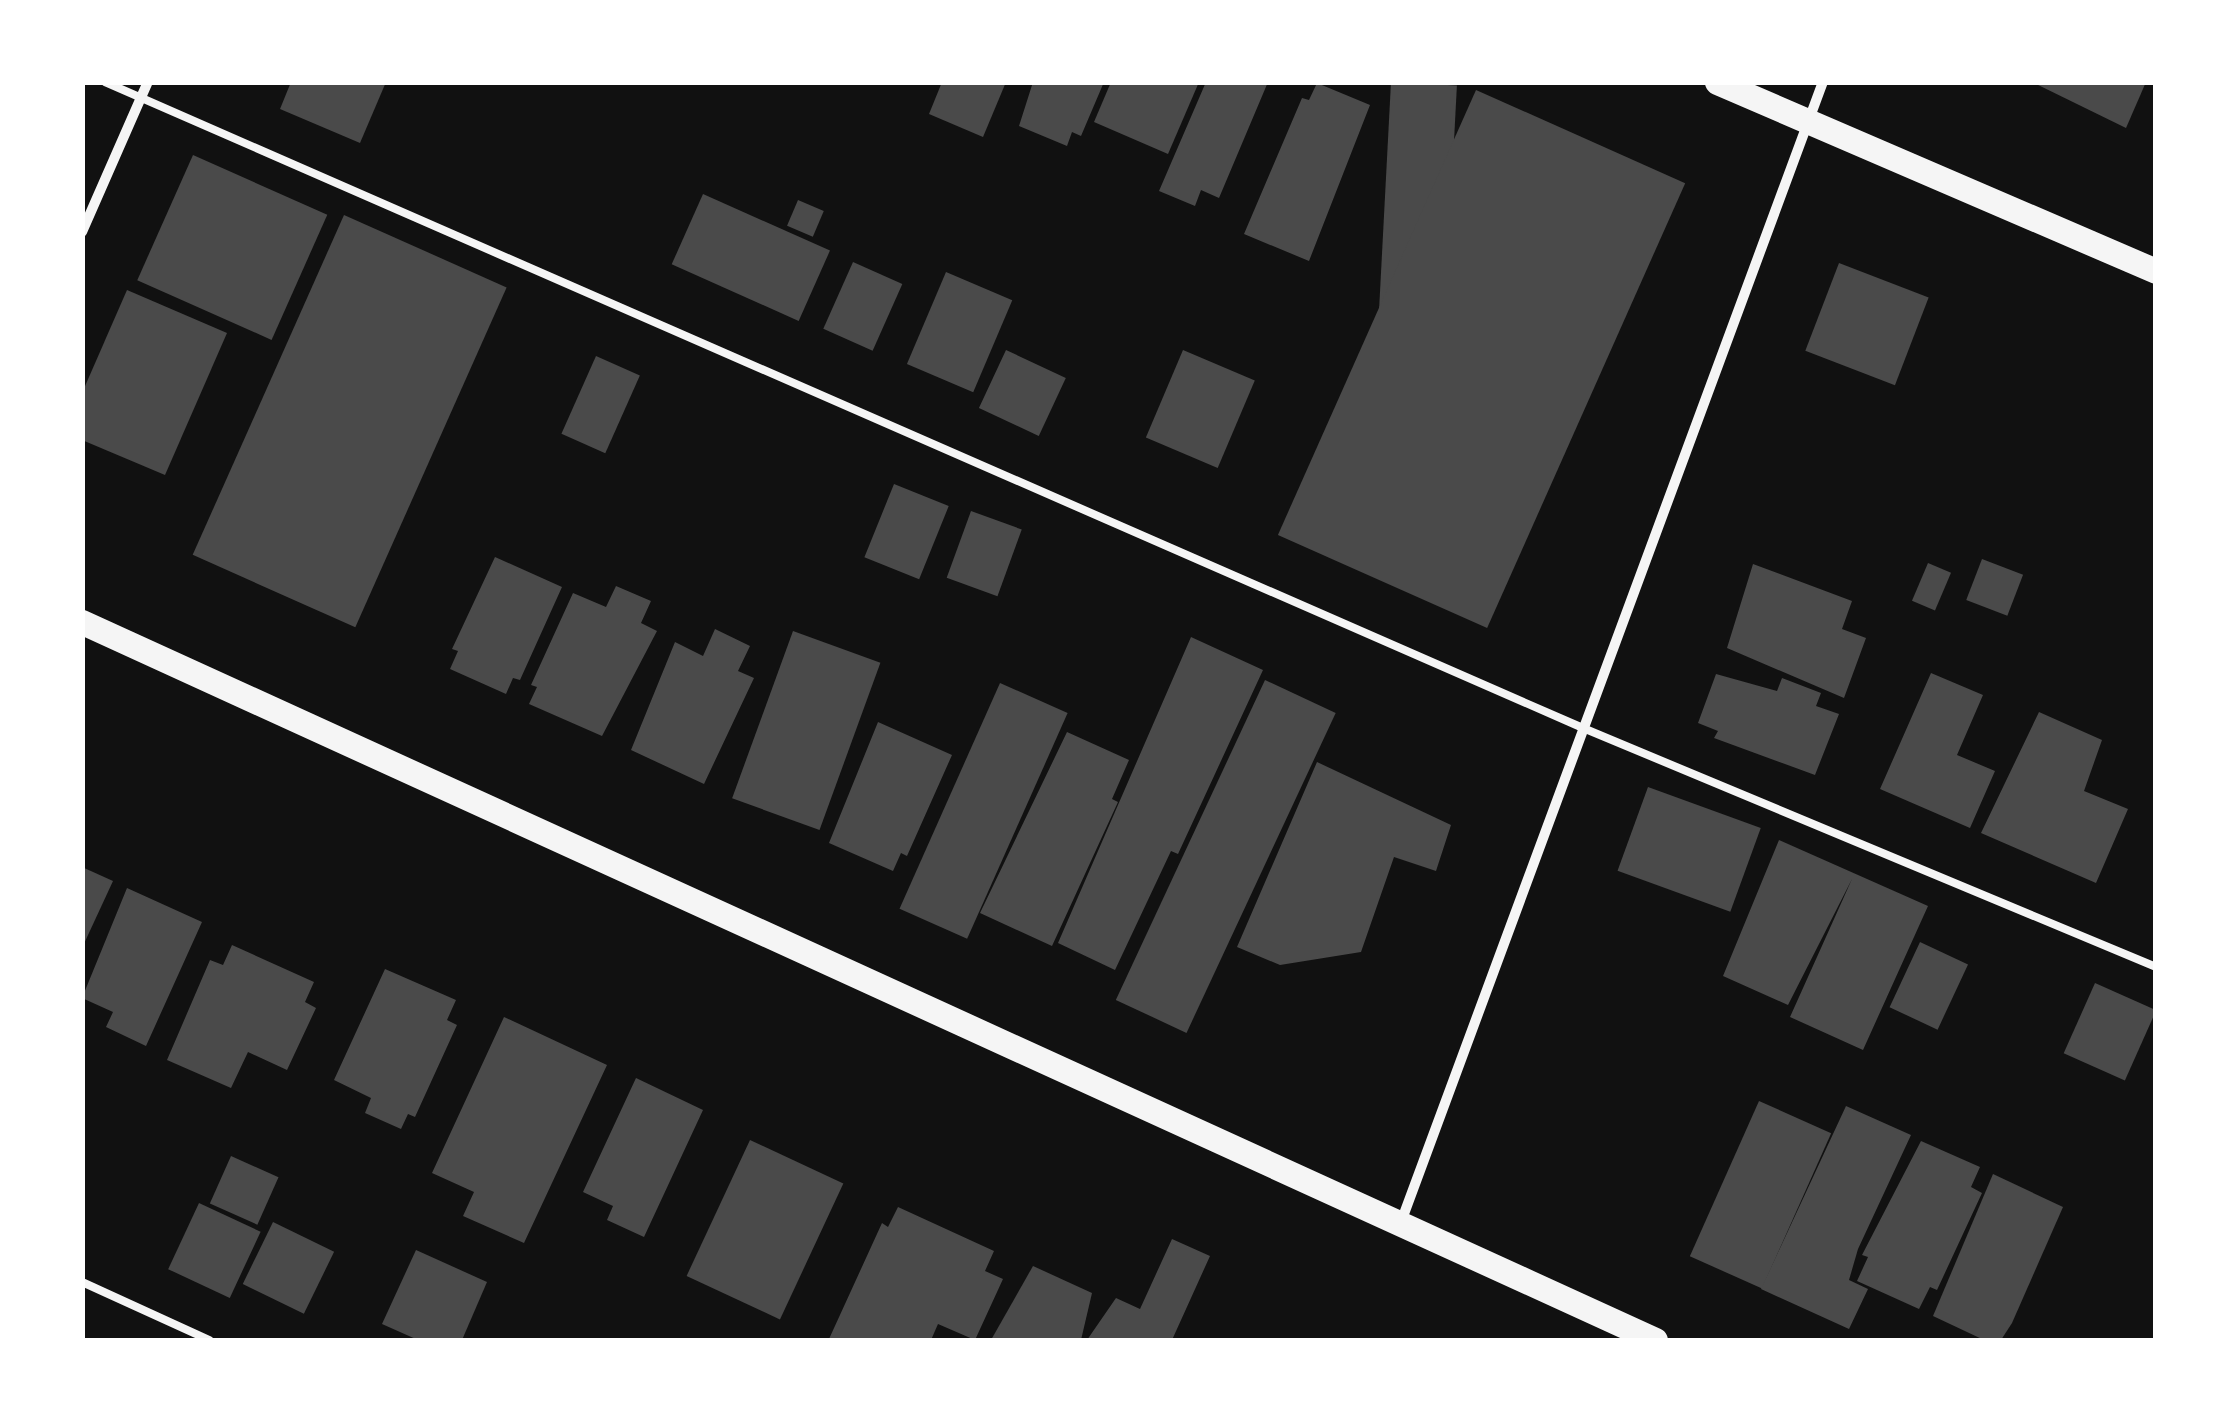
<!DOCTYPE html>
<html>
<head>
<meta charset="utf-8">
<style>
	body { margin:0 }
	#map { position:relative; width:2238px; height:1423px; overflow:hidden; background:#111; font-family:Lora,serif }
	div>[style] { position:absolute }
	.building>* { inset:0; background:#4a4a4a; transform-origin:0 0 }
	.service>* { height:8px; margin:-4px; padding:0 4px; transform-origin:4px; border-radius:4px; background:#f5f5f5 }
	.minor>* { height:10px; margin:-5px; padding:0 5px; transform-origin:5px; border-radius:5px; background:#f5f5f5 }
	.primary>* { height:25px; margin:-12.5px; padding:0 12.5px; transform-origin:12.5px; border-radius:12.5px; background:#f5f5f5 }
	span { translate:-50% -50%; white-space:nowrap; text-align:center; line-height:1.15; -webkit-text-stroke:8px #fff; paint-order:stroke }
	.frame { position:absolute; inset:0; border:85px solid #fff; pointer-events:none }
</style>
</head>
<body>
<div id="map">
	<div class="building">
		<i style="clip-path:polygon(291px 82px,386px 82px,360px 143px,280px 109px)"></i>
		<i style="clip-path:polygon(942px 82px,1006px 82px,983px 137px,929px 114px)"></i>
		<i style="clip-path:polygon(1033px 82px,1104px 82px,1081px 136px,1072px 132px,1067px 146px,1019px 126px)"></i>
		<i style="clip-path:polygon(1111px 82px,1199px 82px,1168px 154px,1094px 122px)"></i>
		<i style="clip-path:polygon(1206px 82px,1268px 82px,1219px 198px,1201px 190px,1195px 206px,1159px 191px)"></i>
		<i style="left:1391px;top:82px;width:66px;height:340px;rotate:3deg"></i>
		<i style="clip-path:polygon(2032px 82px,2146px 82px,2126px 128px)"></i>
		<i style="clip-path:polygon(1317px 83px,1370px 105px,1309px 261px,1244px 234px,1302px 98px,1309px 100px)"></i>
		<i style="left:1476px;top:90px;width:229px;height:487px;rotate:24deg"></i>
		<i style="left:193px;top:155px;width:147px;height:137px;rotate:24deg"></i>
		<i style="left:703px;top:194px;width:139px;height:77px;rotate:24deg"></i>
		<i style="left:798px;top:200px;width:28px;height:28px;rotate:23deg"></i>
		<i style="left:344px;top:215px;width:178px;height:372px;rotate:24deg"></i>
		<i style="left:853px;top:262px;width:54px;height:73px;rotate:24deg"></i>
		<i style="left:1839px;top:263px;width:96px;height:94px;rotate:21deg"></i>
		<i style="left:946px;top:272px;width:72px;height:100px;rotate:23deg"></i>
		<i style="clip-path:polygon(127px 290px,227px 333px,165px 475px,82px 440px,82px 393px)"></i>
		<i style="left:1006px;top:350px;width:66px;height:64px;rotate:25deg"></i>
		<i style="left:1183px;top:350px;width:78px;height:95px;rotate:23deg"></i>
		<i style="left:596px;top:356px;width:48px;height:85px;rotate:24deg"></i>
		<i style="left:894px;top:484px;width:59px;height:79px;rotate:22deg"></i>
		<i style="left:971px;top:511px;width:54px;height:71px;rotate:20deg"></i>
		<i style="clip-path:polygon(495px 557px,562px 587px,520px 680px,513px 678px,506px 694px,450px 669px,458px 651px,452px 649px)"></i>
		<i style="left:1982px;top:559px;width:44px;height:44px;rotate:21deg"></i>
		<i style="left:1928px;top:563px;width:25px;height:41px;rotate:23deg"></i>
		<i style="clip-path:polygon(1753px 564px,1852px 601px,1842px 629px,1866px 638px,1844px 698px,1727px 648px)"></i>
		<i style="clip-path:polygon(616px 586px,651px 601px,641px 623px,657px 631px,602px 736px,529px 704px,537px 687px,531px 685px,573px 593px,606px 607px)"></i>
		<i style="clip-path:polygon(715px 629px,750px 646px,738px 671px,754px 678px,704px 784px,631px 750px,675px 642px,703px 656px)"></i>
		<i style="left:793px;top:631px;width:93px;height:178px;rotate:20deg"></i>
		<i style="clip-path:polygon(1191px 637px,1263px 670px,1178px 854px,1171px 851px,1115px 970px,1058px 943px)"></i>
		<i style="clip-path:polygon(1931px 673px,1983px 695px,1957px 755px,1995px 771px,1970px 828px,1880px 789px)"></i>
		<i style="clip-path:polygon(1716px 674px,1777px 691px,1782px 678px,1821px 693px,1816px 706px,1839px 714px,1815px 775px,1714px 738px,1718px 731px,1698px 723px)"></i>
		<i style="left:1265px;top:680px;width:78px;height:353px;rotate:25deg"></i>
		<i style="left:1000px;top:683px;width:74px;height:247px;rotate:24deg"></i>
		<i style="clip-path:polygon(2039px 712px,2102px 740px,2084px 791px,2128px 809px,2096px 883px,1981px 833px)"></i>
		<i style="clip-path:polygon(878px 722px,952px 755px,907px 856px,901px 853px,893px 871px,829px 843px)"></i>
		<i style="clip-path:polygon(1067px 732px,1129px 760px,1112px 799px,1118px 802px,1052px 946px,980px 913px)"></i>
		<i style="clip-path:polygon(1317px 762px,1451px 825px,1436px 871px,1394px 857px,1361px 952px,1280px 965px,1237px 947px)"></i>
		<i style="left:1648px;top:787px;width:120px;height:89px;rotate:20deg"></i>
		<i style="clip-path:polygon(1779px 840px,1928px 906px,1863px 1050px,1790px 1017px,1852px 879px,1788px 1005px,1723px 976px)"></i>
		<i style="clip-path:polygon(82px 867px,113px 881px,82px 948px)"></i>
		<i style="clip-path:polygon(127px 888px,202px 922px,146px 1046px,106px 1027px,113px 1012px,82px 998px)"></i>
		<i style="left:1920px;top:942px;width:53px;height:72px;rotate:25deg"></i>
		<i style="clip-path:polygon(232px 945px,314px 982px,305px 1002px,316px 1008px,287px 1070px,248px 1052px,231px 1088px,167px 1060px,210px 960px,223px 965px)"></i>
		<i style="clip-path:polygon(385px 969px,456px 1000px,447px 1020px,457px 1025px,415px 1117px,408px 1114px,401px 1129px,365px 1113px,371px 1098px,334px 1080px)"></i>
		<i style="left:2095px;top:983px;width:67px;height:77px;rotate:24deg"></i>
		<i style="clip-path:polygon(504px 1017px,607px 1065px,524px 1243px,463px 1216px,474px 1192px,432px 1173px)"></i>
		<i style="clip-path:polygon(636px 1078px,703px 1110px,644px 1237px,607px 1220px,613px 1206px,583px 1192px)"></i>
		<i style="left:1759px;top:1101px;width:79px;height:170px;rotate:24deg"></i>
		<i style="clip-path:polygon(1846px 1106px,1911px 1135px,1858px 1249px,1849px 1280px,1868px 1289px,1849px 1329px,1761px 1289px)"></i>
		<i style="left:750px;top:1140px;width:103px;height:150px;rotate:25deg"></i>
		<i style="clip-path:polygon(1921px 1141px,1980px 1167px,1971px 1187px,1982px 1193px,1937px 1290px,1930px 1287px,1919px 1309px,1857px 1281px,1868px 1257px,1862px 1255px)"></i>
		<i style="left:231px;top:1156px;width:52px;height:52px;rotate:24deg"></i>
		<i style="clip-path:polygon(1993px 1174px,2063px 1207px,2012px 1323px,2001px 1340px,1984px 1340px,1933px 1316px)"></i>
		<i style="left:199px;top:1203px;width:68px;height:73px;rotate:25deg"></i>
		<i style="clip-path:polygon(898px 1207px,994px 1251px,985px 1271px,1003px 1279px,975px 1340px,938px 1324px,931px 1340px,829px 1339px,882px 1223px,888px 1227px)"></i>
		<i style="left:273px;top:1222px;width:68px;height:69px;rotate:26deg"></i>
		<i style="clip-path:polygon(1172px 1239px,1210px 1256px,1172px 1340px,1087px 1340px,1116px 1298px,1140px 1309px)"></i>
		<i style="clip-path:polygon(416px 1250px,487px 1282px,462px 1340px,418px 1340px,382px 1324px)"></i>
		<i style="clip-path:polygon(1033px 1266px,1092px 1293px,1081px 1340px,991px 1340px)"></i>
	</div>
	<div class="service">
		<i style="left:105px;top:82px;width:1613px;rotate:23.61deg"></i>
		<i style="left:1583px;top:728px;width:621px;rotate:22.64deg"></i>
		<i style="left:82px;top:1282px;width:140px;rotate:24.5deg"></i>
	</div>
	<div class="minor">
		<i style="left:82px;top:232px;width:164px;rotate:-66.3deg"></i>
		<i style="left:1401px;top:1222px;width:1216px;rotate:-69.69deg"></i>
	</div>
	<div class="primary">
		<i style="left:1717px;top:82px;width:478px;rotate:23.3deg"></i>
		<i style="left:82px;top:622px;width:1729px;rotate:24.53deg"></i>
	</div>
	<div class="frame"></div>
</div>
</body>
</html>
